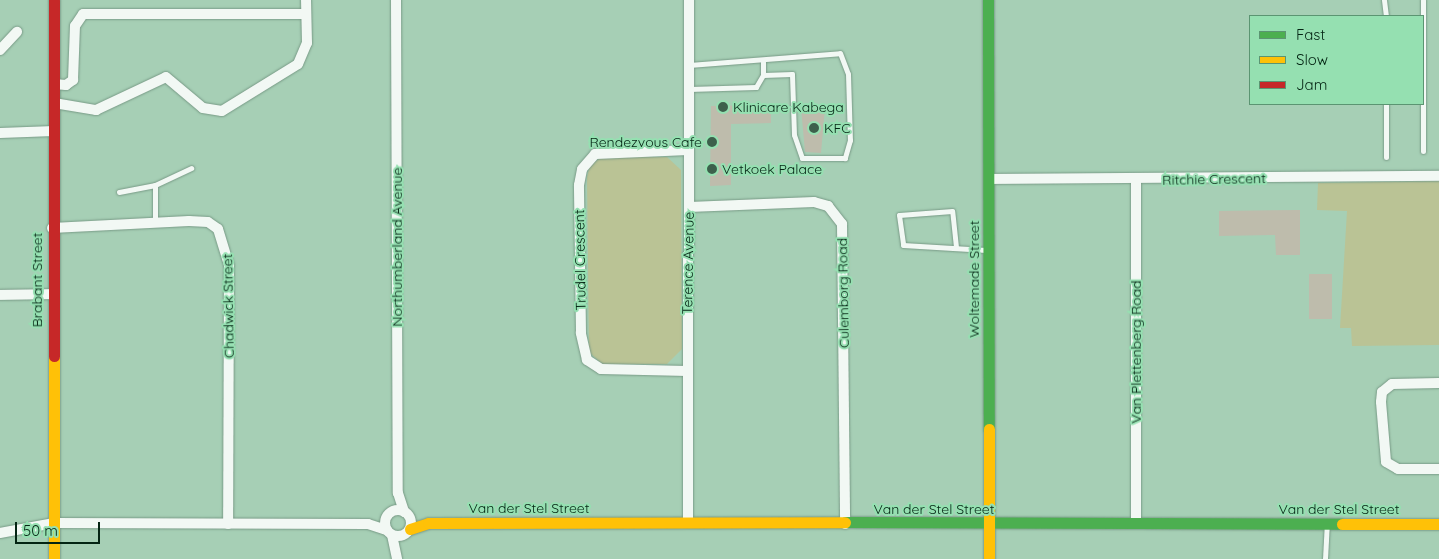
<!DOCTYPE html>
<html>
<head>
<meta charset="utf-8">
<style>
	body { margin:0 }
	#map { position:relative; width:1439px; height:559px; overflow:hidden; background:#a6cfb5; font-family:Quicksand,sans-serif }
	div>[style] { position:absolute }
	.green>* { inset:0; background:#bac395 }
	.building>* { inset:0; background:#bebcac; transform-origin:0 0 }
	.roads { filter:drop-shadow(0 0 1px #789a86) drop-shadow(0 0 1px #789a86) }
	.lane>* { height:5px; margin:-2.5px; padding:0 2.5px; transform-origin:2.5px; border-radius:2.5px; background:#f2f8f4 }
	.street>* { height:10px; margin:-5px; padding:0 5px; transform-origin:5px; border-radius:5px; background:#f2f8f4 }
	.street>.ring { margin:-5px; padding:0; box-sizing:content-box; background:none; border:10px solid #f2f8f4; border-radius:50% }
	.fast>* { height:11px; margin:-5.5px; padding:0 5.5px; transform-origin:5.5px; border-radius:5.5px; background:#4caf50 }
	.slow>* { height:11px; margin:-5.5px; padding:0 5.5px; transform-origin:5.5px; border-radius:5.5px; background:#ffc107 }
	.jam>* { height:11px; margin:-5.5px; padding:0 5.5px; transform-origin:5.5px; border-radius:5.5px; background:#c62828 }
	.dots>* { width:14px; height:14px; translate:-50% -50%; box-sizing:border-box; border:2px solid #95e0b1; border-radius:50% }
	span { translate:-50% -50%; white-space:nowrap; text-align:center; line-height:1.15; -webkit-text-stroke:4px #95e0b1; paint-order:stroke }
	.poi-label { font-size:14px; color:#042413 }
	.left { translate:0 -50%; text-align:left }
	.right { translate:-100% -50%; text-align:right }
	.street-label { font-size:14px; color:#042413 }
	.legend { position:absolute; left:1249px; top:15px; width:175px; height:90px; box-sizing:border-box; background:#95e0b1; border:1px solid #5b9572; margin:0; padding:6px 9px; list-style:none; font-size:15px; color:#042413 }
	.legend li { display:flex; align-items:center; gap:10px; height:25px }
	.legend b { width:25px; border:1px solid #5b9572 }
	.scale { position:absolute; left:15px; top:522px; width:85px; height:22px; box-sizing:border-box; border:2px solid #042413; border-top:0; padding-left:6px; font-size:15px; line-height:18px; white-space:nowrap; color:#042413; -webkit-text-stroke:4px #95e0b1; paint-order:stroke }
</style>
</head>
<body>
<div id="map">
	<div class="green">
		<i style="clip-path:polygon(602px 157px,667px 157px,681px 170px,682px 349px,667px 364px,602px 364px,589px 352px,587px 177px,590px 165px)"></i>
		<i style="clip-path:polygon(1439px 181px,1439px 345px,1352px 346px,1351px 328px,1340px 328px,1347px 211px,1317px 210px,1318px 183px)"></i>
	</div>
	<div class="building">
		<i style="clip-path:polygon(771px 105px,771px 123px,731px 124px,731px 185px,710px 186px,711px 106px)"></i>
		<i style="clip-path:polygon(801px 107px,825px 107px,821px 153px,805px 152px)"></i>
		<i style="clip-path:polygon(1300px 210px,1300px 255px,1276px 255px,1275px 235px,1219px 236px,1219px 211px)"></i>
		<i style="left:1309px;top:274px;width:23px;height:45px"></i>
	</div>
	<div class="roads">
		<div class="lane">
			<i style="left:1384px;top:0;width:16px;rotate:83deg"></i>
			<i style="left:1423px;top:0;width:151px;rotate:90deg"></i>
			<i style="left:689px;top:65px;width:151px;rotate:-4.5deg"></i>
			<i style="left:840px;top:53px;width:22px;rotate:69deg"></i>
			<i style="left:848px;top:74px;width:66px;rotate:88.3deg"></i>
			<i style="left:850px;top:140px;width:19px;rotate:106deg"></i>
			<i style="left:845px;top:158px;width:43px;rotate:180deg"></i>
			<i style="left:802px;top:158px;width:24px;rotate:-109deg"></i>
			<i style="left:794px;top:135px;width:61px;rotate:-91.9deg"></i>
			<i style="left:792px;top:74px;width:29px;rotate:178deg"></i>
			<i style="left:689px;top:89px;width:67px;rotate:-1.7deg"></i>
			<i style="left:756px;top:87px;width:14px;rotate:-60deg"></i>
			<i style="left:763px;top:75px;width:13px;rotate:-90deg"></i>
			<i style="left:1386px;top:157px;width:53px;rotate:-90deg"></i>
			<i style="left:155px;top:185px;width:37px;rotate:90deg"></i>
			<i style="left:119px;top:192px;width:37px;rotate:-11deg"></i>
			<i style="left:155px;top:185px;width:40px;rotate:-25deg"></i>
			<i style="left:956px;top:247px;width:36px;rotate:-96deg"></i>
			<i style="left:952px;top:211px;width:53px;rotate:175.7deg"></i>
			<i style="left:899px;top:215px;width:30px;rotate:82deg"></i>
			<i style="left:903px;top:245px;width:83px;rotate:3.4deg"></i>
			<i style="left:1325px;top:559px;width:34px;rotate:-87deg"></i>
		</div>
		<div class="street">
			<i style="left:396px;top:0;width:493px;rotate:89.8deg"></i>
			<i style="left:398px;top:493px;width:20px;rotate:72deg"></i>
			<i style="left:0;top:50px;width:25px;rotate:-47deg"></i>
			<i style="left:54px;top:84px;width:12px;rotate:5deg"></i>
			<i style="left:66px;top:85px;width:9px;rotate:-36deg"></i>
			<i style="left:73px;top:80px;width:54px;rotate:-87.9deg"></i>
			<i style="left:75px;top:26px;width:14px;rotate:-56deg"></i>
			<i style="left:83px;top:14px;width:223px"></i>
			<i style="left:54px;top:103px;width:43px;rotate:9.5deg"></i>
			<i style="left:96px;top:110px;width:77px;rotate:-25.2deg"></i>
			<i style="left:166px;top:77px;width:48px;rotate:40deg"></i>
			<i style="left:203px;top:108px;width:19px;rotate:9deg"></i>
			<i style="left:222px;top:111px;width:89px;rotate:-31.7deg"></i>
			<i style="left:298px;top:64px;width:23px;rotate:-67deg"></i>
			<i style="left:307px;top:43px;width:43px;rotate:-91.3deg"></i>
			<i style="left:0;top:133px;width:54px;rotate:-2.1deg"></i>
			<i style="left:989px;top:179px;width:450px;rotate:-0.4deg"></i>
			<i style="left:1136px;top:180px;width:343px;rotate:90deg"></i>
			<i style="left:689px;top:207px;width:125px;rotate:-2.3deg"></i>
			<i style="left:814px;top:202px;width:15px;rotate:16deg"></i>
			<i style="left:828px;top:206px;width:23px;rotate:52deg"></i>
			<i style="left:842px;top:224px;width:300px;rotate:89.4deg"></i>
			<i style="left:52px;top:228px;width:137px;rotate:-2.9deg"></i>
			<i style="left:189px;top:221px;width:19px;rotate:3deg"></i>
			<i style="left:208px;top:222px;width:12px;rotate:35deg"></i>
			<i style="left:218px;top:229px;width:38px;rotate:73deg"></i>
			<i style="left:229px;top:265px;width:259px;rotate:90.2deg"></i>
			<i style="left:0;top:295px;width:52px;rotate:-1.1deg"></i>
			<i style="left:687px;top:371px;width:86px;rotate:-178.7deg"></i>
			<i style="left:601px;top:369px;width:17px;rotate:-147deg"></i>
			<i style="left:587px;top:360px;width:28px;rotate:-103deg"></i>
			<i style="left:581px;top:333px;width:148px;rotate:-90.8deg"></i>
			<i style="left:579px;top:185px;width:16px;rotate:-79deg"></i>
			<i style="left:582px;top:169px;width:20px;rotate:-49deg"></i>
			<i style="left:595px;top:154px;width:94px;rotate:-2.4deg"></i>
			<i style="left:1439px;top:383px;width:47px;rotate:178.8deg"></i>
			<i style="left:1392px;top:384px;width:13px;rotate:141deg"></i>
			<i style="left:1382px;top:392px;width:10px;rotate:96deg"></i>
			<i style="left:1381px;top:402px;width:60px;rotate:85.2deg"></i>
			<i style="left:1386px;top:462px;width:14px;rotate:30deg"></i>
			<i style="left:1398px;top:469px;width:41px"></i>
			<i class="ring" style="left:385px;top:510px;width:16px;height:16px"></i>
			<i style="left:688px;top:522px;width:522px;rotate:-89.89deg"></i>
			<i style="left:0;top:533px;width:55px;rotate:-10.5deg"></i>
			<i style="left:54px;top:523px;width:314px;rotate:0.2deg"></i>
			<i style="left:368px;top:524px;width:20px;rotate:18deg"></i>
			<i style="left:392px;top:535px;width:25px;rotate:78deg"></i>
		</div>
		<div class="fast">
			<i style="left:988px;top:0;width:429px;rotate:89.9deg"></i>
			<i style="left:845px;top:522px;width:497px;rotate:0.2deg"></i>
		</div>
		<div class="slow">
			<i style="left:54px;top:356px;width:203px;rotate:90deg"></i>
			<i style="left:989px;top:429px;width:130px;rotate:90deg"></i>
			<i style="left:1342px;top:524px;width:97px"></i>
			<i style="left:410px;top:529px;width:19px;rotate:-18deg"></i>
			<i style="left:428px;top:523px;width:417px;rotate:-0.1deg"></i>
		</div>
		<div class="jam">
			<i style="left:54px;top:0;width:356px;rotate:90deg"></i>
		</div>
	</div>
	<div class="dots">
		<i style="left:723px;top:107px;background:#3d604c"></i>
		<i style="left:814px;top:128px;background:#3d604c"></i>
		<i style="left:712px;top:142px;background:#3d604c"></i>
		<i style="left:712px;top:169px;background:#3d604c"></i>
	</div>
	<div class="poi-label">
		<span class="left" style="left:733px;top:107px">Klinicare Kabega</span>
		<span class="left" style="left:824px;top:128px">KFC</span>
		<span class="right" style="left:702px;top:142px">Rendezvous Cafe</span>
		<span class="left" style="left:722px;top:169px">Vetkoek Palace</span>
	</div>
	<div class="street-label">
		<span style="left:1214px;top:179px;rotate:-1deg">Ritchie Crescent</span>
		<span style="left:397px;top:247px;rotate:-90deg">Northumberland Avenue</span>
		<span style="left:580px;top:260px;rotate:-91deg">Trudel Crescent</span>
		<span style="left:688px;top:263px;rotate:-89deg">Terence Avenue</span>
		<span style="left:974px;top:279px;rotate:-90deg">Woltemade Street</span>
		<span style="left:37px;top:280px;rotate:-90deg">Brabant Street</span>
		<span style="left:843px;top:293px;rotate:-91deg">Culemborg Road</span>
		<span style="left:228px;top:306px;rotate:-91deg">Chadwick Street</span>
		<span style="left:1136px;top:352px;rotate:-90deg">Van Plettenberg Road</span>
		<span style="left:529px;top:508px">Van der Stel Street</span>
		<span style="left:934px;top:509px">Van der Stel Street</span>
		<span style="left:1339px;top:509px">Van der Stel Street</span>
	</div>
	<ul class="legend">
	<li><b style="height:6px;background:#4caf50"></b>Fast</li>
	<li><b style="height:6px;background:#ffc107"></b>Slow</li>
	<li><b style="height:6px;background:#c62828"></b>Jam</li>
	</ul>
	<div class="scale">50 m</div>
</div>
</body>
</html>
